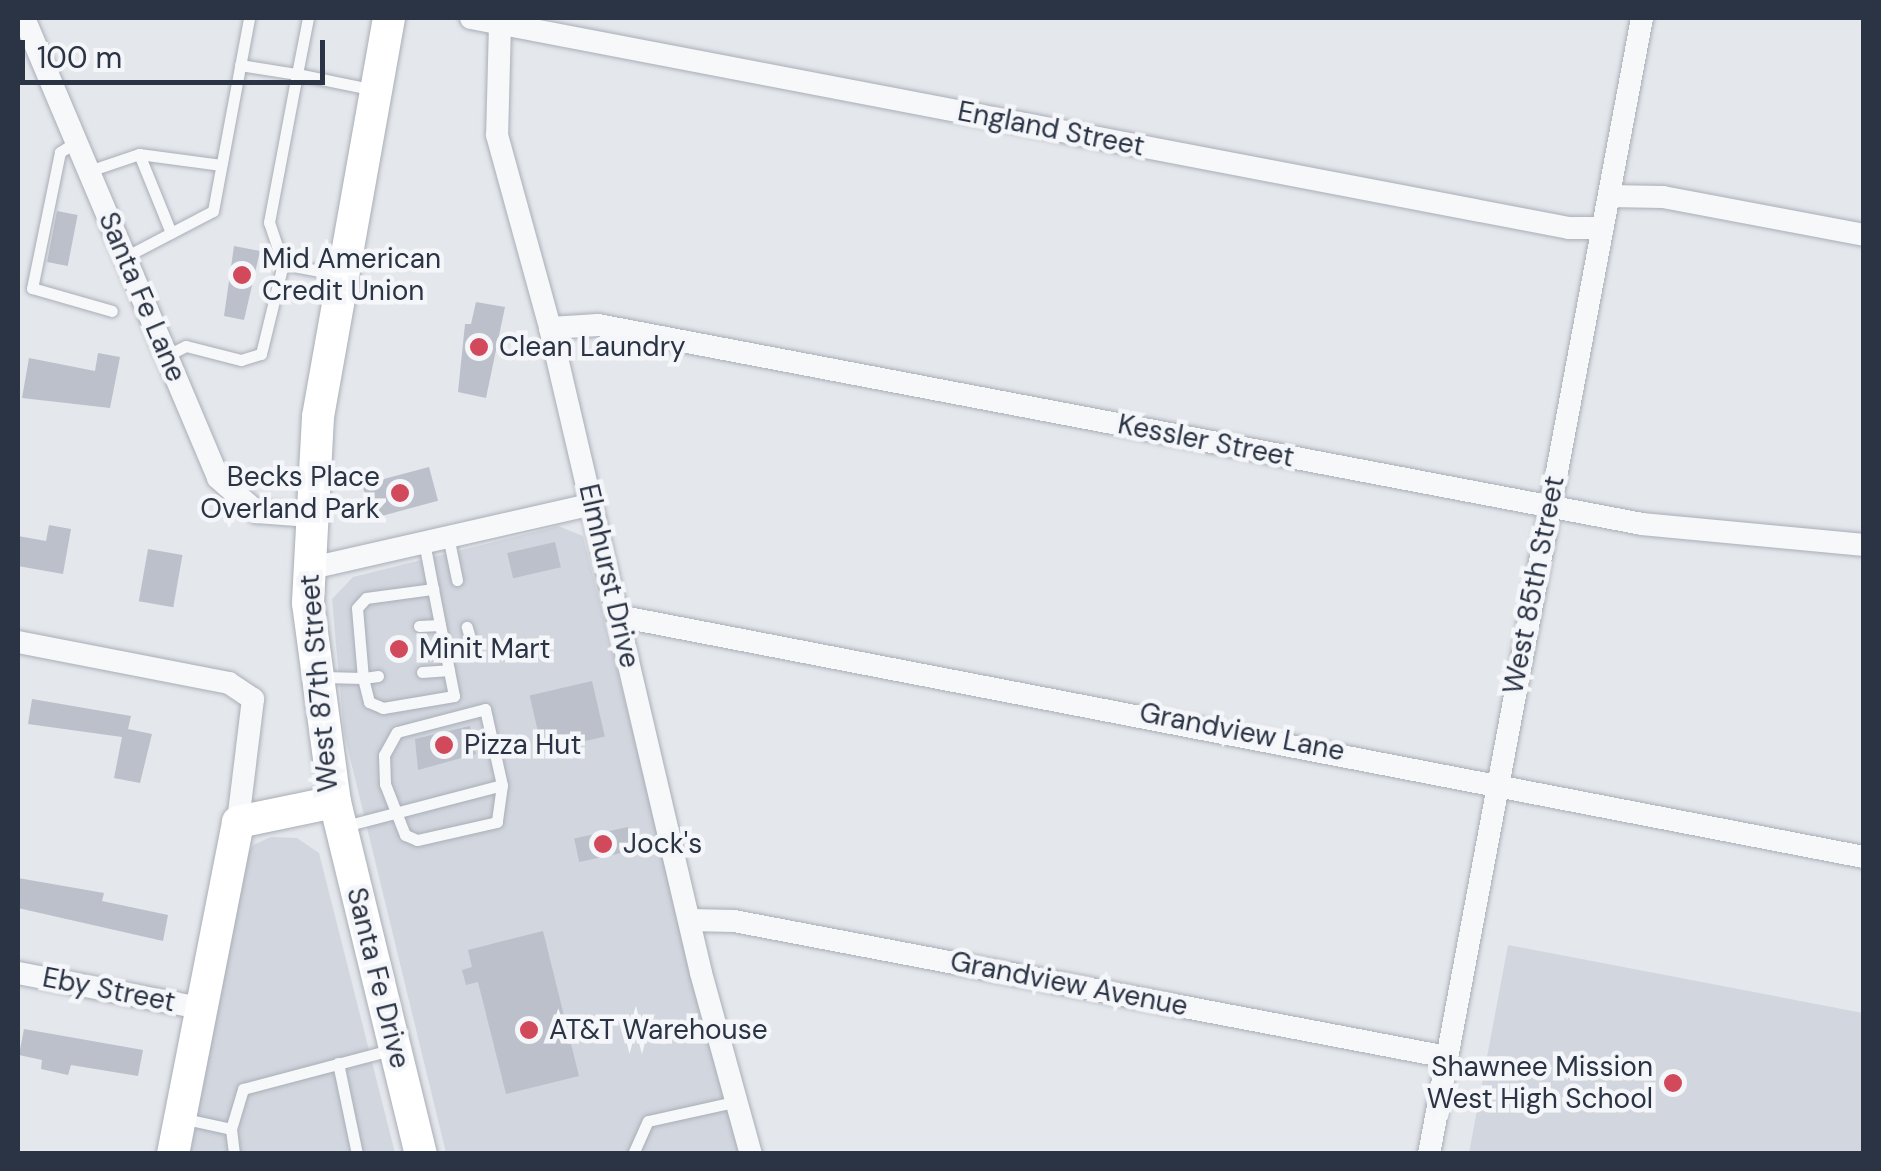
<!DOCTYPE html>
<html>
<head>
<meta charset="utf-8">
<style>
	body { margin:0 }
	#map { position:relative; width:1881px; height:1171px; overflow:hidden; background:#e4e7ec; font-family:"DM Sans",sans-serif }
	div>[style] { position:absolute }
	.built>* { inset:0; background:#d2d6de }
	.building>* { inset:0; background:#bbc0ca; transform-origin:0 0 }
	.roads { filter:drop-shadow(0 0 2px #a9aeb7) drop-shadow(0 0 2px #a9aeb7) }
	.lane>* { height:11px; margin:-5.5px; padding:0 5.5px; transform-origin:5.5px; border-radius:5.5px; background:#f7f8fa }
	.street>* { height:22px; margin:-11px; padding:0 11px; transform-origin:11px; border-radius:11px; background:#f7f8fa }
	.secondary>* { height:32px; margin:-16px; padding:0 16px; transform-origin:16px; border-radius:16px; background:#fff }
	.dots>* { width:28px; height:28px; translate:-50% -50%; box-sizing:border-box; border:5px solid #f4f6f9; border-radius:50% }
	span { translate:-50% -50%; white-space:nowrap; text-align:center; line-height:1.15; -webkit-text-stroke:9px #f4f6f9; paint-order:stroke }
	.street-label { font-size:28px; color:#2b3445 }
	.poi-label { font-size:28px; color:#2b3445 }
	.left { translate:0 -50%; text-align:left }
	.right { translate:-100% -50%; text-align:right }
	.frame { position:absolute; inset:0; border:20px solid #2b3445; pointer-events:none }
	.scale { position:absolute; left:20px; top:40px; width:305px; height:45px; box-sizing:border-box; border:5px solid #2b3445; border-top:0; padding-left:12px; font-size:30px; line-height:35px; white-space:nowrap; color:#2b3445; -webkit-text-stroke:8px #f4f6f9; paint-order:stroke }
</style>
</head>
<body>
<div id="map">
	<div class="built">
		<i style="clip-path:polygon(558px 526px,583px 536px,739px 1153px,446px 1153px,344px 733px,332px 599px,353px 577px)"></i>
		<i style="clip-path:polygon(271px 837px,297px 838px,319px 853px,395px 1153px,190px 1154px,245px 858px,253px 845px)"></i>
		<i style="clip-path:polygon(1508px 945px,1863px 1013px,1863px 1153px,1469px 1153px)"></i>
	</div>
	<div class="building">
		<i style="left:57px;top:211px;width:21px;height:52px;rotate:11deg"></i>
		<i style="clip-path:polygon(234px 246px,260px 251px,244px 320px,224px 316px)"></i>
		<i style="clip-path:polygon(476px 302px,505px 307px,486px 398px,458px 392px,465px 324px,471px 324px)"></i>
		<i style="clip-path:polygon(98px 353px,120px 357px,110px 408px,22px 398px,29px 358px,95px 371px)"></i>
		<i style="left:429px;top:467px;width:35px;height:69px;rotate:75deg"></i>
		<i style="clip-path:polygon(49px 525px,71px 529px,63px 574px,18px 566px,18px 536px,46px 541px)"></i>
		<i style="left:555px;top:542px;width:26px;height:49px;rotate:77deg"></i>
		<i style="left:148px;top:549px;width:35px;height:53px;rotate:10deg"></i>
		<i style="left:592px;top:681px;width:57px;height:64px;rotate:77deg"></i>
		<i style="clip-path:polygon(32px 699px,131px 716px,128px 729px,152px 734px,140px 783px,114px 778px,122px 737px,28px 724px)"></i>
		<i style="clip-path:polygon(470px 726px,476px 754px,418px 770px,415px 739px)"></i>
		<i style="left:628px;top:827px;width:24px;height:55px;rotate:78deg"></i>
		<i style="clip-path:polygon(18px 878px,104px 893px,102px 901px,168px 915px,163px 941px,18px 908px)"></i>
		<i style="clip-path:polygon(543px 931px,579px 1076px,506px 1094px,478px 982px,466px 985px,462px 970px,472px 967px,468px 950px)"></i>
		<i style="clip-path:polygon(24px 1029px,143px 1050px,138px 1076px,71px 1065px,68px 1075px,41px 1069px,42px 1060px,19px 1055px)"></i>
	</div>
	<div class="roads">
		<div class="lane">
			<i style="left:308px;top:18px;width:57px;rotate:101.1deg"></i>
			<i style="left:297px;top:74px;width:80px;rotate:11.6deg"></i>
			<i style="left:240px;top:65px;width:58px;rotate:9deg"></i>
			<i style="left:297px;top:74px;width:151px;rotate:100.7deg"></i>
			<i style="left:269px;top:222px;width:44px;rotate:71.6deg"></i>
			<i style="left:283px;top:264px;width:58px;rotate:10.9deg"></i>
			<i style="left:76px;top:142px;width:19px;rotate:148deg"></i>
			<i style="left:60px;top:152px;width:139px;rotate:101.6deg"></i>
			<i style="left:32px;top:288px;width:83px;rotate:16deg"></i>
			<i style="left:139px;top:154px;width:85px;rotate:67.9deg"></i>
			<i style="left:89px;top:171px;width:53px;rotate:-18.8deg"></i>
			<i style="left:139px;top:154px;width:83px;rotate:7.6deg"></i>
			<i style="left:125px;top:257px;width:99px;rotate:-27.6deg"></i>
			<i style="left:213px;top:211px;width:196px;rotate:-79.4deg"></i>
			<i style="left:166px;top:356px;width:22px;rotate:-27deg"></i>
			<i style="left:186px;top:346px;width:57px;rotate:14.3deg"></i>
			<i style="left:241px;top:360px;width:21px;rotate:-17deg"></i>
			<i style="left:261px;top:354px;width:93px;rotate:-76.3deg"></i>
			<i style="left:448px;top:536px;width:45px;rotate:78.4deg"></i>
			<i style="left:419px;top:626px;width:21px;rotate:-3deg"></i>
			<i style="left:445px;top:650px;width:27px;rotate:-10deg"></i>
			<i style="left:472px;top:645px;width:19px;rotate:-106deg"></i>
			<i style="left:422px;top:672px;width:27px;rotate:-4deg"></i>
			<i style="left:378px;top:676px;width:15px;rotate:172deg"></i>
			<i style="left:363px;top:678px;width:25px;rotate:76deg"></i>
			<i style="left:369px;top:702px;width:15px;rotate:23deg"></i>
			<i style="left:383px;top:708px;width:72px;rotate:-9.6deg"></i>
			<i style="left:454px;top:696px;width:109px;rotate:-101.1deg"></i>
			<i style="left:323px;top:677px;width:40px;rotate:1.4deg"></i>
			<i style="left:363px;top:678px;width:70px;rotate:-94.9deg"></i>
			<i style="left:357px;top:608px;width:13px;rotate:-48deg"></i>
			<i style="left:366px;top:598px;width:68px;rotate:-7.7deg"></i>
			<i style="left:433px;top:589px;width:48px;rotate:-100.8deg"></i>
			<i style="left:485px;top:709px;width:78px;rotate:77.4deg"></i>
			<i style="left:502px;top:785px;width:37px;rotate:98deg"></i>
			<i style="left:497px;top:822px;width:82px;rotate:167.3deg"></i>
			<i style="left:417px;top:840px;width:13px;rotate:-157deg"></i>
			<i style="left:405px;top:835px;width:55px;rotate:-111.4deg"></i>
			<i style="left:385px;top:784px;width:29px;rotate:-92deg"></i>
			<i style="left:384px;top:755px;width:26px;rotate:-61deg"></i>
			<i style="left:397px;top:732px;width:91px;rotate:-14.6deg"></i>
			<i style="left:345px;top:826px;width:162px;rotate:-14.6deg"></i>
			<i style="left:338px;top:1063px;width:93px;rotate:78.2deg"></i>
			<i style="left:181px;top:1118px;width:51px;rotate:12.4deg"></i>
			<i style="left:231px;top:1129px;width:42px;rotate:-73.3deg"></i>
			<i style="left:243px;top:1089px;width:153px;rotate:-14.8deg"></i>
			<i style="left:231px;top:1129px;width:25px;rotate:83deg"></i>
			<i style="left:633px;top:1154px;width:36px;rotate:-66deg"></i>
			<i style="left:648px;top:1121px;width:92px;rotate:-12.5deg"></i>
		</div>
		<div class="street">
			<i style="left:24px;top:18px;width:499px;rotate:67.1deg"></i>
			<i style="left:218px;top:478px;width:52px;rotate:41.1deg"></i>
			<i style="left:257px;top:512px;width:53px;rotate:4.3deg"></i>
			<i style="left:471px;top:18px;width:1118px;rotate:10.83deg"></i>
			<i style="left:1569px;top:228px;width:33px"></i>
			<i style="left:500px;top:24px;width:111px;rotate:91.5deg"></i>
			<i style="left:497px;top:135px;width:200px;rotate:74.6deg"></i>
			<i style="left:550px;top:328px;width:662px;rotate:76.82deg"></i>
			<i style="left:701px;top:973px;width:188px;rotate:74.6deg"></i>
			<i style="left:1609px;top:196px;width:54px;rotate:1.1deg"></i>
			<i style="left:1663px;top:197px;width:205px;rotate:10.7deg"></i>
			<i style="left:550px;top:328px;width:48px;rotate:-3.6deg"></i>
			<i style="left:598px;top:325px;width:1063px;rotate:10.79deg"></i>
			<i style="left:1642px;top:524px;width:223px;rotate:5.4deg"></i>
			<i style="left:307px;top:569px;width:292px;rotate:-12.8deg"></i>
			<i style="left:618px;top:616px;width:1269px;rotate:10.95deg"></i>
			<i style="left:18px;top:642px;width:215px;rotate:11deg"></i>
			<i style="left:229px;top:683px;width:29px;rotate:34deg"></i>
			<i style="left:253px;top:699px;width:124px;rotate:97deg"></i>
			<i style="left:690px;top:920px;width:44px;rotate:1.3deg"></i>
			<i style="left:734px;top:921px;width:726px;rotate:10.8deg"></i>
			<i style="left:18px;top:973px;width:185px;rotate:10.9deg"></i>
			<i style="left:1429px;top:1154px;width:1156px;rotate:-79.38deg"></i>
		</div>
		<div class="secondary">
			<i style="left:389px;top:18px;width:405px;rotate:100.1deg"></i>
			<i style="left:318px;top:417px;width:186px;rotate:93.1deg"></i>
			<i style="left:308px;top:603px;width:201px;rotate:82.3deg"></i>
			<i style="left:335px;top:802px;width:362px;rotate:76.3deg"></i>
			<i style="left:173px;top:1154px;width:338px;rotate:-78.9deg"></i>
			<i style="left:238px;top:822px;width:99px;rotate:-11.7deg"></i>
		</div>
	</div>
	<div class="dots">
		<i style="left:242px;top:275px;background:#d1495b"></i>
		<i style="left:479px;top:347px;background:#d1495b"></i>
		<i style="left:400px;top:493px;background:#d1495b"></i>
		<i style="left:399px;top:649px;background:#d1495b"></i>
		<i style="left:444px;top:745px;background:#d1495b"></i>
		<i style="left:603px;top:844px;background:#d1495b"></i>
		<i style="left:529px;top:1030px;background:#d1495b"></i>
		<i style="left:1673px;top:1083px;background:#d1495b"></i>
	</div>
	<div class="street-label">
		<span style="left:1051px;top:129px;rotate:11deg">England Street</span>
		<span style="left:142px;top:297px;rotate:67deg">Santa Fe Lane</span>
		<span style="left:1206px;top:441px;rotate:11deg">Kessler Street</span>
		<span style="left:609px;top:576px;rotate:77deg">Elmhurst Drive</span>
		<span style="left:1534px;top:585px;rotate:-79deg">West 85th Street</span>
		<span style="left:319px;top:683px;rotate:-95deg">West 87th Street</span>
		<span style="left:1242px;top:732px;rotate:11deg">Grandview Lane</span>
		<span style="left:378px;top:978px;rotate:76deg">Santa Fe Drive</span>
		<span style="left:1069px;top:984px;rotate:11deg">Grandview Avenue</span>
		<span style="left:109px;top:990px;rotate:11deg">Eby Street</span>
	</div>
	<div class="poi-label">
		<span class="left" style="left:262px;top:275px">Mid American<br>Credit Union</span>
		<span class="left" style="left:499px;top:347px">Clean Laundry</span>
		<span class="right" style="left:380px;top:493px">Becks Place<br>Overland Park</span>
		<span class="left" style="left:419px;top:649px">Minit Mart</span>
		<span class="left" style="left:464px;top:745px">Pizza Hut</span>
		<span class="left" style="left:623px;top:844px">Jock's</span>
		<span class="left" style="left:549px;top:1030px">AT&amp;T Warehouse</span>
		<span class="right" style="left:1653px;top:1083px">Shawnee Mission<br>West High School</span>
	</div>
	<div class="frame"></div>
	<div class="scale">100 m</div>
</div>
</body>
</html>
